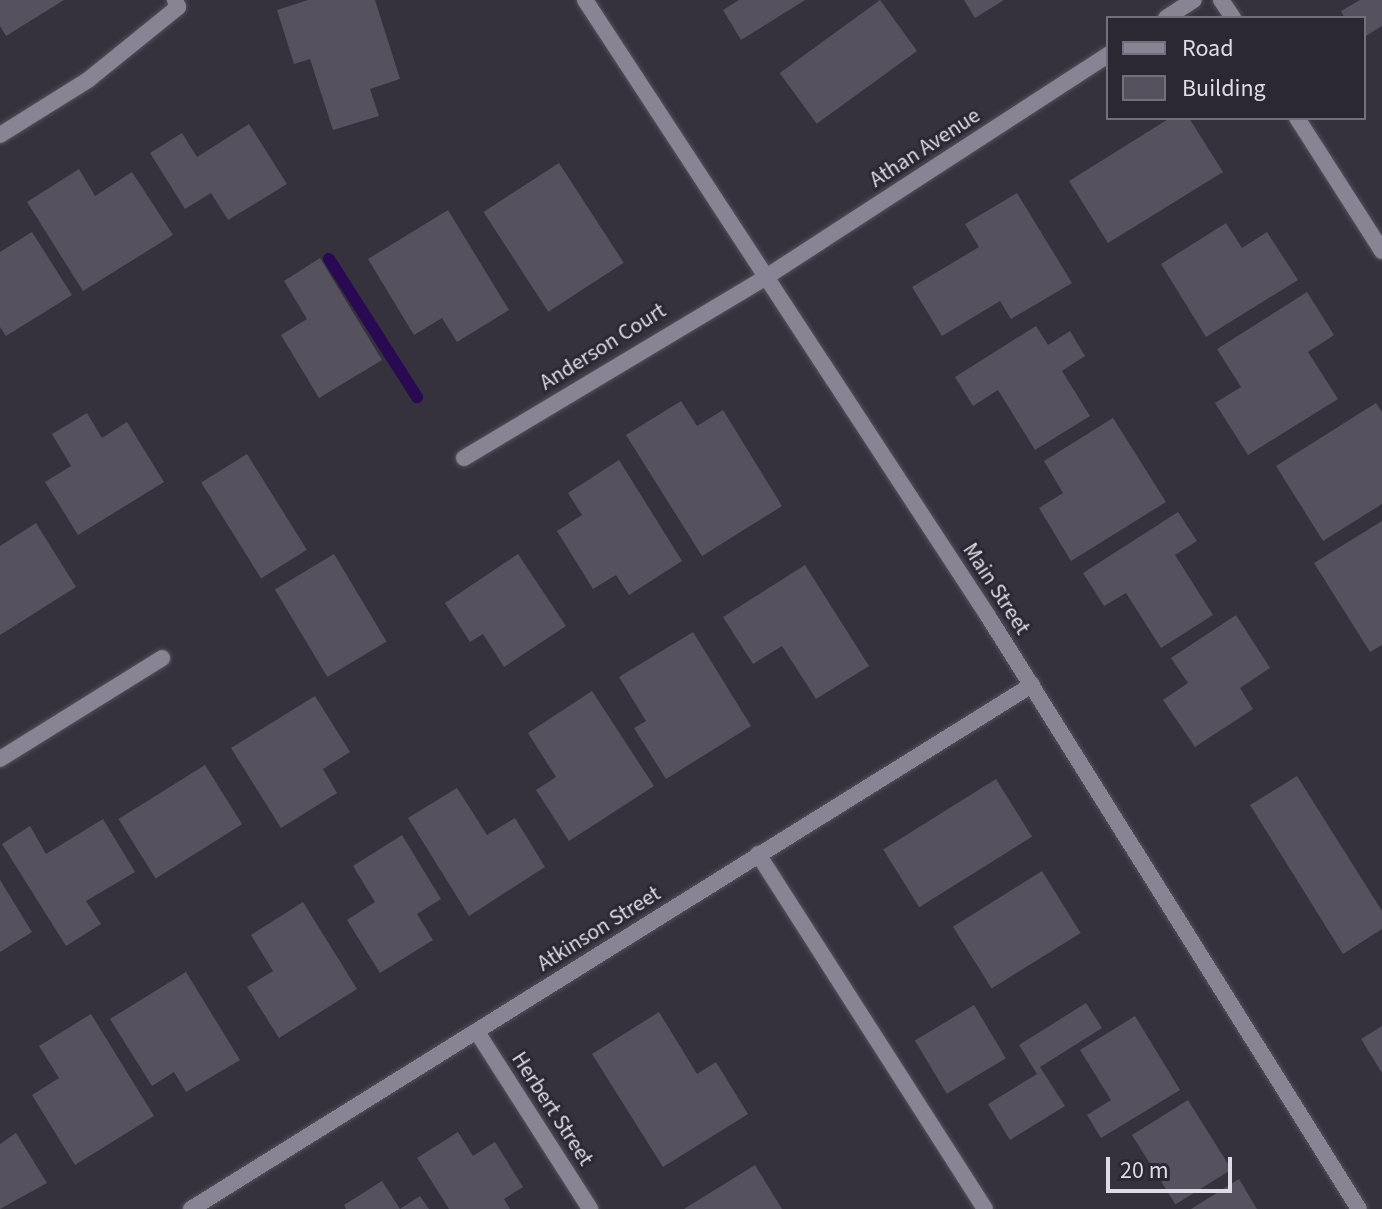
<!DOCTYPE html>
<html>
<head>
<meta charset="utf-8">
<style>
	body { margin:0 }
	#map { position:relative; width:1382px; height:1209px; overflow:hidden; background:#35323e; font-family:"Source Sans 3",sans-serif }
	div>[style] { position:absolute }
	.stream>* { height:12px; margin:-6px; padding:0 6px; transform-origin:6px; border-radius:6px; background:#2a0953 }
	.building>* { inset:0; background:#55515f; transform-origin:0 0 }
	.roads { filter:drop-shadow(0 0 2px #53505a) drop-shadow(0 0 2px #53505a) }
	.service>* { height:16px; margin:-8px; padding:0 8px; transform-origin:8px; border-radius:8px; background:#888493 }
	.minor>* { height:16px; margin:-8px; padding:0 8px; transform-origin:8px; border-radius:8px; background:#888493 }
	.tertiary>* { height:16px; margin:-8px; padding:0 8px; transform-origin:8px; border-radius:8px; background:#888493 }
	span { translate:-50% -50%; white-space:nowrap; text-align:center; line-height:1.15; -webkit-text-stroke:6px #2b2834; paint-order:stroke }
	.street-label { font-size:22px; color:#dddbe3 }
	.legend { position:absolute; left:1106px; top:16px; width:260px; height:104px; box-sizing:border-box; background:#2b2834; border:2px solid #72707a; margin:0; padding:10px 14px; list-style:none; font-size:24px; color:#dddbe3 }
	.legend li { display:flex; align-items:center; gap:16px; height:40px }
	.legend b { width:40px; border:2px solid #72707a }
	.scale { position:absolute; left:1106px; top:1157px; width:126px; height:36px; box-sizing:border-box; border:4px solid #dddbe3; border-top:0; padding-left:10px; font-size:24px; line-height:28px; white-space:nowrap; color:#dddbe3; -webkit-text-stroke:6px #2b2834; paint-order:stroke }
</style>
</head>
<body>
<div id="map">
	<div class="stream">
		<i style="left:329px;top:259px;width:164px;rotate:57.5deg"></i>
	</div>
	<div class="building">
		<i style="clip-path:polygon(0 0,64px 0,6px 36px,0 26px)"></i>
		<i style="clip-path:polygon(308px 0,375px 0,400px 79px,370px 89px,379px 116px,333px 130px,310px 59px,294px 64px,277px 10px)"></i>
		<i style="clip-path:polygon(739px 0,805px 0,741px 40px,723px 10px)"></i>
		<i style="left:880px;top:0;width:63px;height:124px;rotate:54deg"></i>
		<i style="clip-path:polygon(964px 0,1004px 0,975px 18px)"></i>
		<i style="clip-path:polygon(1360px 0,1382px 0,1382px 26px,1364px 37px,1364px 18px,1345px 18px,1341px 11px)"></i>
		<i style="clip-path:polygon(1170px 118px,1189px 118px,1223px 172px,1108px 243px,1069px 181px)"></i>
		<i style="clip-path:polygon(249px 124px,287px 184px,228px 220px,211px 193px,185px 209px,150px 153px,182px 133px,197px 157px)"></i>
		<i style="left:559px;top:163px;width:119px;height:90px;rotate:57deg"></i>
		<i style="clip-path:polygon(79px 169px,95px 196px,132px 172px,173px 235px,83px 291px,27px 202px)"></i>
		<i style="clip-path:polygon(1017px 193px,1072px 283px,1011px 319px,1000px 301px,942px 336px,912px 287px,979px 247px,965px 224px)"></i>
		<i style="clip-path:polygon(448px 210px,509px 310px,457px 342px,442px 318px,414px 335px,368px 259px)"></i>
		<i style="clip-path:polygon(1226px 223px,1242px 248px,1267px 232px,1298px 280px,1206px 337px,1161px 264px)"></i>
		<i style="clip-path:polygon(32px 232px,72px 295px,6px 336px,0 327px,0 252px)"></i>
		<i style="clip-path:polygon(320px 258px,382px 360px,319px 398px,281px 335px,307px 319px,284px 281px)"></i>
		<i style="clip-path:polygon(1307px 292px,1334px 335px,1308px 352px,1338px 399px,1248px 455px,1215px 403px,1241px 387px,1217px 349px)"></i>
		<i style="clip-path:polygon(1036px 326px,1048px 345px,1070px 331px,1085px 356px,1062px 371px,1090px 416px,1035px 450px,998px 390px,973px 406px,955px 377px)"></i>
		<i style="clip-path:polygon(681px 401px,697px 426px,723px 410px,782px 506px,702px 556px,626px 435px)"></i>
		<i style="clip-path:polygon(1376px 403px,1382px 412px,1382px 504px,1323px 541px,1276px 466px)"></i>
		<i style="clip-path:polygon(87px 413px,102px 438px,127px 422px,164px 482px,78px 535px,45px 482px,71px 466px,52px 434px)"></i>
		<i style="clip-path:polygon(1113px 418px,1166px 502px,1071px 561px,1039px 508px,1063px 493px,1044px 461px)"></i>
		<i style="left:247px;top:454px;width:113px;height:54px;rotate:58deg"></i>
		<i style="clip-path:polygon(619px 460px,682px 561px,629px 595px,616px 575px,593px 589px,557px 531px,582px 515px,568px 493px)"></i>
		<i style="clip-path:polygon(1178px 512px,1197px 541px,1175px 555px,1213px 615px,1161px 648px,1126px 593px,1104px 606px,1083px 573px)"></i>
		<i style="clip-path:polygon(1382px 521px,1382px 645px,1370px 652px,1314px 563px)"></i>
		<i style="clip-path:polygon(36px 523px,76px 587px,0 635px,0 546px)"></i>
		<i style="left:334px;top:554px;width:102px;height:69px;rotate:59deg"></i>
		<i style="clip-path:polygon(518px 554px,566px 626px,504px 667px,483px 634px,470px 642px,445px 603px)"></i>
		<i style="clip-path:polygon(805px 565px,869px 666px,816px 699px,782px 646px,753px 664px,723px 617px)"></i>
		<i style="clip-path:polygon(1236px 615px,1270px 668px,1240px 688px,1253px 709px,1195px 747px,1163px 700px,1188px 683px,1171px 658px)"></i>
		<i style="clip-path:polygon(693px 632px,751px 726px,666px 779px,634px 728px,646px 721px,619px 677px)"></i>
		<i style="clip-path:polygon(592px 691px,654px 786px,569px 841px,536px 790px,556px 777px,528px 733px)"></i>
		<i style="clip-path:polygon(315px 696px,350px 752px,323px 769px,337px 793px,281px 828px,231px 748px)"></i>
		<i style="left:205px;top:765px;width:70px;height:102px;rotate:58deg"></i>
		<i style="clip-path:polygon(1297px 776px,1382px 911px,1382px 929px,1343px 954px,1250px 805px)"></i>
		<i style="left:996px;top:779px;width:68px;height:133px;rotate:58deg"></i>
		<i style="clip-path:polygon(457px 788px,487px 835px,515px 818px,545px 867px,469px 916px,408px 818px)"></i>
		<i style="clip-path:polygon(103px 819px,135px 872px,86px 901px,101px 924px,66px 946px,2px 844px,30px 826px,46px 854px)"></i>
		<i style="clip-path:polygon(402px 835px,441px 899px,417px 914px,433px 940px,380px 973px,347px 920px,375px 902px,353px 866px)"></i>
		<i style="left:1042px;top:871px;width:73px;height:105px;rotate:58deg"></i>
		<i style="clip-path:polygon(0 880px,32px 932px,0 952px)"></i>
		<i style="clip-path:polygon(303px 902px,357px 989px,279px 1038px,247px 987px,273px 971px,251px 935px)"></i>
		<i style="clip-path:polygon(186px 972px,240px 1060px,186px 1092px,174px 1072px,152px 1086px,110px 1019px)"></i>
		<i style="clip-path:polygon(1086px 1003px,1102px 1028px,1040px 1067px,1065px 1106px,1010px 1140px,988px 1104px,1037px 1074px,1019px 1045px)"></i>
		<i style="left:974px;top:1005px;width:62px;height:69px;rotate:59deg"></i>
		<i style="clip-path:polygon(659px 1012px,697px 1074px,716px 1062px,748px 1114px,663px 1167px,592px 1054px)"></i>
		<i style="clip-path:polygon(91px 1014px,154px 1116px,75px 1165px,32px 1095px,59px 1078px,39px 1046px)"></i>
		<i style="clip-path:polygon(1135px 1016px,1180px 1090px,1101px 1138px,1087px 1115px,1111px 1100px,1080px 1050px)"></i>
		<i style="clip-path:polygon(1382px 1026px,1382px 1073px,1361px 1039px)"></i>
		<i style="left:1188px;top:1100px;width:82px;height:66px;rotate:58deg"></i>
		<i style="clip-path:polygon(458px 1132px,473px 1156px,495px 1142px,523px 1187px,504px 1199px,510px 1209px,449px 1209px,417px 1158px)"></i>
		<i style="clip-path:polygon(16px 1133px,47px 1183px,0 1209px,0 1144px)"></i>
		<i style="clip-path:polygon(755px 1165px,782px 1209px,684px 1209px)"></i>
		<i style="clip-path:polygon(1239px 1179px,1257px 1209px,1191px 1209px)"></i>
		<i style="clip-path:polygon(382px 1181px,400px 1209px,420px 1196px,429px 1209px,346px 1209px,344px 1205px)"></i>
	</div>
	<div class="roads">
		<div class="service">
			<i style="left:758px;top:854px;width:421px;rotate:57.4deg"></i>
		</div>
		<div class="minor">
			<i style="left:1221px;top:0;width:22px;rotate:56deg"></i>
			<i style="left:1166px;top:18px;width:33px;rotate:-33deg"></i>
			<i style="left:1297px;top:118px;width:158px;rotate:57.4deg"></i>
			<i style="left:0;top:135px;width:104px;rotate:-32deg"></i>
			<i style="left:88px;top:80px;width:116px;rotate:-39deg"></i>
			<i style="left:178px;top:7px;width:8px;rotate:-113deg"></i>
			<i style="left:464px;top:458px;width:352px;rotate:-30.9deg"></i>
			<i style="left:766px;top:277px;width:408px;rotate:-33deg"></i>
			<i style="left:0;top:759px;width:191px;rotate:-31.9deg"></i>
			<i style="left:477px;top:1032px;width:210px;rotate:57.4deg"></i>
		</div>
		<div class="tertiary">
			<i style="left:585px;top:0;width:736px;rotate:56.81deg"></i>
			<i style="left:988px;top:616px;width:699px;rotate:57.97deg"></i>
			<i style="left:191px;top:1209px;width:991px;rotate:-31.93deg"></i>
		</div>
	</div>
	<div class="street-label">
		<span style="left:925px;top:148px;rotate:-33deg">Athan Avenue</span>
		<span style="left:603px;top:347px;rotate:-32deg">Anderson Court</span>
		<span style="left:996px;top:589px;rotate:57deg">Main Street</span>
		<span style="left:599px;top:929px;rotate:-32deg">Atkinson Street</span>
		<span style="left:552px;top:1109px;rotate:57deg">Herbert Street</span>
	</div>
	<ul class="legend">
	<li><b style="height:10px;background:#888493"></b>Road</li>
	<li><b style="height:22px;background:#55515f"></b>Building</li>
	</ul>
	<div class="scale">20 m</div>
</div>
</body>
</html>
